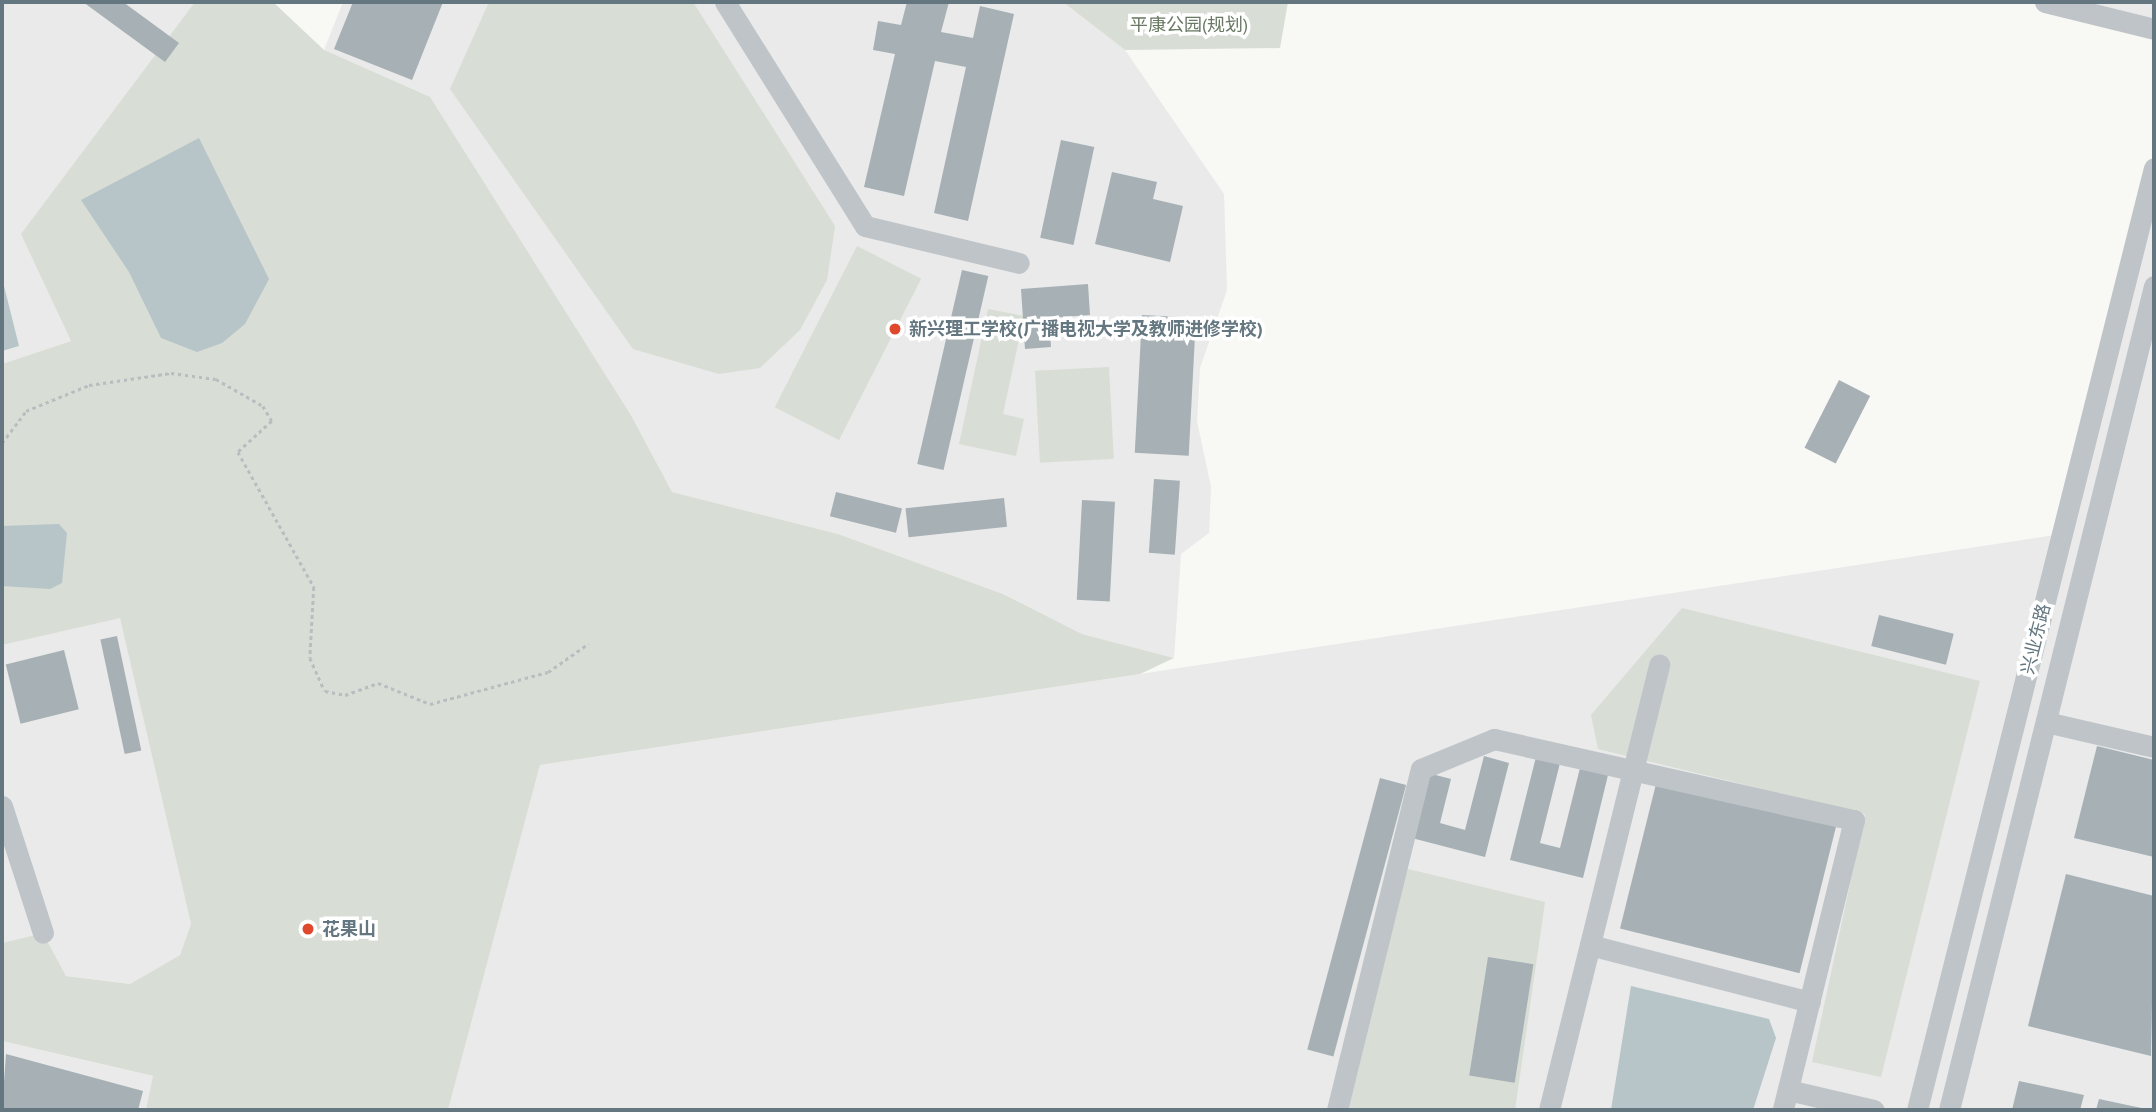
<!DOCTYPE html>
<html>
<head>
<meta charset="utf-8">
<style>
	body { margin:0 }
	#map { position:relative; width:2156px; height:1112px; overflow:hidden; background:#f8f8f5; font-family:"PT Sans","Noto Sans SC",sans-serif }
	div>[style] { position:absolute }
	.built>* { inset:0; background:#e9eae9 }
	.green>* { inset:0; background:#d8ddd5; transform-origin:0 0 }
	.water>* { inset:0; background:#b7c5c8 }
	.building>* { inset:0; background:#a6b0b5; transform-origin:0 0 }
	.path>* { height:2.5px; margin-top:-1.25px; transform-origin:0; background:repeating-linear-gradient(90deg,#babdc0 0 3.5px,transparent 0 7px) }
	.minor>* { height:21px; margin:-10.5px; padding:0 10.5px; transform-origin:10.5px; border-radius:10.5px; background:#bfc4c8 }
	.dots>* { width:19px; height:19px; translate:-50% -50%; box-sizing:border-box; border:4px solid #fff; border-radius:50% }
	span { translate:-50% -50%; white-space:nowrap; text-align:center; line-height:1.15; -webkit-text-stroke:7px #fff; paint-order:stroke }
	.park-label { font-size:18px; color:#687862 }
	.poi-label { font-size:18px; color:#647680; font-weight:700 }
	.left { translate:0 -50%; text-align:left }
	.street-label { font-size:18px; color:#647680 }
	.frame { position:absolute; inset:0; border:4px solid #647680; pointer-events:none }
</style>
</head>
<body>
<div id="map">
	<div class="built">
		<i style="clip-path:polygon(2px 2px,195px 2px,22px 234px,71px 341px,2px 364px)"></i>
		<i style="clip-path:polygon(343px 2px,1063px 2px,1125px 50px,1224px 194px,1227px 290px,1200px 368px,1197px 421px,1211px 487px,1209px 533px,1181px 554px,1174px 658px,1082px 634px,1003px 594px,838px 534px,672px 492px,632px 417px,324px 50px)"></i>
		<i style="clip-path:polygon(2045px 2px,2154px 2px,2154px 29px)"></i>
		<i style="clip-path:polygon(2154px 168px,2154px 1110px,448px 1110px,540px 765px,2062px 534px)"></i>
		<i style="clip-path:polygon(120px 617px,191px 924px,180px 955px,130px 984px,66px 976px,43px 933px,2px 943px,2px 645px)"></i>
		<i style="clip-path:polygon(2px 1041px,74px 1058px,299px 1110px,2px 1110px)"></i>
	</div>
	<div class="green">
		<i style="clip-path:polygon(195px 2px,273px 2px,324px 50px,430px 97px,632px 417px,672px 492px,838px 534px,1003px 594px,1082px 634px,1174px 658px,1140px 674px,540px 765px,448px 1110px,146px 1110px,153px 1076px,2px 1041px,2px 943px,43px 933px,66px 976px,130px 984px,180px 955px,191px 924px,120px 618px,2px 645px,2px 364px,71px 341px,21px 234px)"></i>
		<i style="clip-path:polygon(489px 2px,693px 2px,835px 226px,827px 280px,800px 330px,760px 368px,719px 374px,633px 349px,450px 89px)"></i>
		<i style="clip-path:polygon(1063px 2px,1288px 2px,1280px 48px,1125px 50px)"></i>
		<i style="left:857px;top:246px;width:72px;height:181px;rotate:27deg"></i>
		<i style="clip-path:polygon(988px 309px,1024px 316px,1003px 414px,1024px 419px,1016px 456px,959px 444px)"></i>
		<i style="left:1109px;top:367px;width:92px;height:74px;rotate:87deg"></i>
		<i style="clip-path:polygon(1682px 608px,1980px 681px,1881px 1077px,1812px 1062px,1865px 814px,1598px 749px,1591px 715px)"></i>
		<i style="clip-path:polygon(1404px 868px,1545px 902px,1515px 1110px,1347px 1110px)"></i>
	</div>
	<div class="water">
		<i style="clip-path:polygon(199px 138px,269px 279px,245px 324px,222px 343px,197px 352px,161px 338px,129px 272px,81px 200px)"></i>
		<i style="clip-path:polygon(2px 278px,19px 346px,2px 351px)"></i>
		<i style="clip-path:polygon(59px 524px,67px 533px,62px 583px,50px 589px,2px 586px,2px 526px)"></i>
		<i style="clip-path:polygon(1631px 986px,1769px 1019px,1776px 1038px,1753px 1110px,1611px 1110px)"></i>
	</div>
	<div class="building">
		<i style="clip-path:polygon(83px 2px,123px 2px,179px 43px,165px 62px)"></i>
		<i style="clip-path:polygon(353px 2px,443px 2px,412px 80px,334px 49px)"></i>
		<i style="clip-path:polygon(907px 2px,949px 2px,941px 32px,973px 38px,980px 6px,1014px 14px,968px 221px,934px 213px,966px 67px,935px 61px,904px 196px,864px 187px,895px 54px,873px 50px,878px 21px,901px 25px)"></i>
		<i style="left:1061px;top:140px;width:34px;height:100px;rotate:12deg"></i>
		<i style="clip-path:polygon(1112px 172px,1157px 182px,1153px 199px,1183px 206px,1170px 262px,1095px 244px)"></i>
		<i style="left:962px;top:270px;width:27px;height:199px;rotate:13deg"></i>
		<i style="clip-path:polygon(1088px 284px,1090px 315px,1049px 318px,1051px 347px,1025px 349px,1021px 289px)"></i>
		<i style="left:1142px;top:315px;width:54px;height:138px;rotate:3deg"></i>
		<i style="left:1839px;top:380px;width:35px;height:76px;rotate:27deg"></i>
		<i style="left:1154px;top:479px;width:26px;height:74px;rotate:4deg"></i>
		<i style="left:836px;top:492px;width:68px;height:25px;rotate:14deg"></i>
		<i style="left:1004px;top:498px;width:29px;height:99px;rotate:84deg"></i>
		<i style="left:1082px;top:500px;width:33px;height:100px;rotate:3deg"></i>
		<i style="left:1879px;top:615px;width:77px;height:32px;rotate:14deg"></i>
		<i style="left:117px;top:636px;width:117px;height:17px;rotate:78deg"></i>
		<i style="left:64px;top:650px;width:61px;height:60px;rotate:76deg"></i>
		<i style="clip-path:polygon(2097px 746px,2154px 760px,2154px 857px,2074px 838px)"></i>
		<i style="clip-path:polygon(1484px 756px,1509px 763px,1485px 857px,1408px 837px,1424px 772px,1451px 779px,1440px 823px,1465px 830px)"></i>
		<i style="clip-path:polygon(1536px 757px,1560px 763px,1540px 843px,1560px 848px,1580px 768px,1608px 775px,1583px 878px,1510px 860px)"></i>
		<i style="left:1380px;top:778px;width:27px;height:281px;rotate:15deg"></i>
		<i style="left:1657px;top:780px;width:185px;height:153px;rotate:14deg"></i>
		<i style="clip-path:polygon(2066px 874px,2154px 896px,2151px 1056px,2028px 1026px)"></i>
		<i style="left:1488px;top:957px;width:46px;height:120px;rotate:9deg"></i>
		<i style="clip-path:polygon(6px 1054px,143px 1091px,138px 1110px,2px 1110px)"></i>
		<i style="clip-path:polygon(2019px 1081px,2084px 1095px,2080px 1110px,2012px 1110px)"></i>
		<i style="clip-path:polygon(2099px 1099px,2146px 1109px,2145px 1110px,2096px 1110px)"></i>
	</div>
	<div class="path">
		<i style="left:2px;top:443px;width:40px;rotate:-53deg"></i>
		<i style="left:26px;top:411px;width:68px;rotate:-22.4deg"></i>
		<i style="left:89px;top:385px;width:83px;rotate:-8.3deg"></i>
		<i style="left:171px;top:373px;width:45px;rotate:7.6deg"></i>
		<i style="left:216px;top:379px;width:54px;rotate:29.9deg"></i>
		<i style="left:263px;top:406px;width:17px;rotate:59deg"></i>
		<i style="left:272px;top:421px;width:46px;rotate:137.6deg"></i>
		<i style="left:238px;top:452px;width:155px;rotate:60.6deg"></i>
		<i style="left:314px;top:587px;width:71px;rotate:93.2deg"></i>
		<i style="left:310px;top:658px;width:36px;rotate:66deg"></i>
		<i style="left:325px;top:691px;width:20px;rotate:11deg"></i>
		<i style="left:345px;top:695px;width:35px;rotate:-20deg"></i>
		<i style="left:378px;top:683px;width:56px;rotate:22deg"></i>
		<i style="left:430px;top:704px;width:122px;rotate:-15.2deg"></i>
		<i style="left:548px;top:672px;width:49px;rotate:-35deg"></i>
	</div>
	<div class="minor">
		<i style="left:725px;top:2px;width:264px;rotate:58deg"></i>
		<i style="left:865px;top:226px;width:158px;rotate:13.5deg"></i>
		<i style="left:2045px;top:2px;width:112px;rotate:13.9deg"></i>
		<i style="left:2046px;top:722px;width:111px;rotate:13deg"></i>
		<i style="left:2px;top:806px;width:133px;rotate:72.1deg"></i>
		<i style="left:1590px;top:945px;width:227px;rotate:14.5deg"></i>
		<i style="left:1788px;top:1090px;width:88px;rotate:13.1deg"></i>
		<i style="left:1337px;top:1110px;width:351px;rotate:-76.2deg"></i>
		<i style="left:1421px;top:769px;width:79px;rotate:-22.3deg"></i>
		<i style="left:1494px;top:739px;width:369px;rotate:12.7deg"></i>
		<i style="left:1854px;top:820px;width:299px;rotate:103.8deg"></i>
		<i style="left:1549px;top:1110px;width:459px;rotate:-76.1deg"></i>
		<i style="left:1917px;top:1110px;width:971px;rotate:-75.88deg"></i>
		<i style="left:1949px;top:1110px;width:849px;rotate:-76.03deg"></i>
	</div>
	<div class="dots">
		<i style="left:895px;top:329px;background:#e0482d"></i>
		<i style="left:308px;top:929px;background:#e0482d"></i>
	</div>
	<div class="park-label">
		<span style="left:1189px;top:25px">平康公园(规划)</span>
	</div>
	<div class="poi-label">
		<span class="left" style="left:909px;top:329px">新兴理工学校(广播电视大学及教师进修学校)</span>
		<span class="left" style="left:322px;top:929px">花果山</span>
	</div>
	<div class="street-label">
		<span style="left:2036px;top:639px;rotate:-76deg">兴业东路</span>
	</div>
	<div class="frame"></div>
</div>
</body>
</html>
